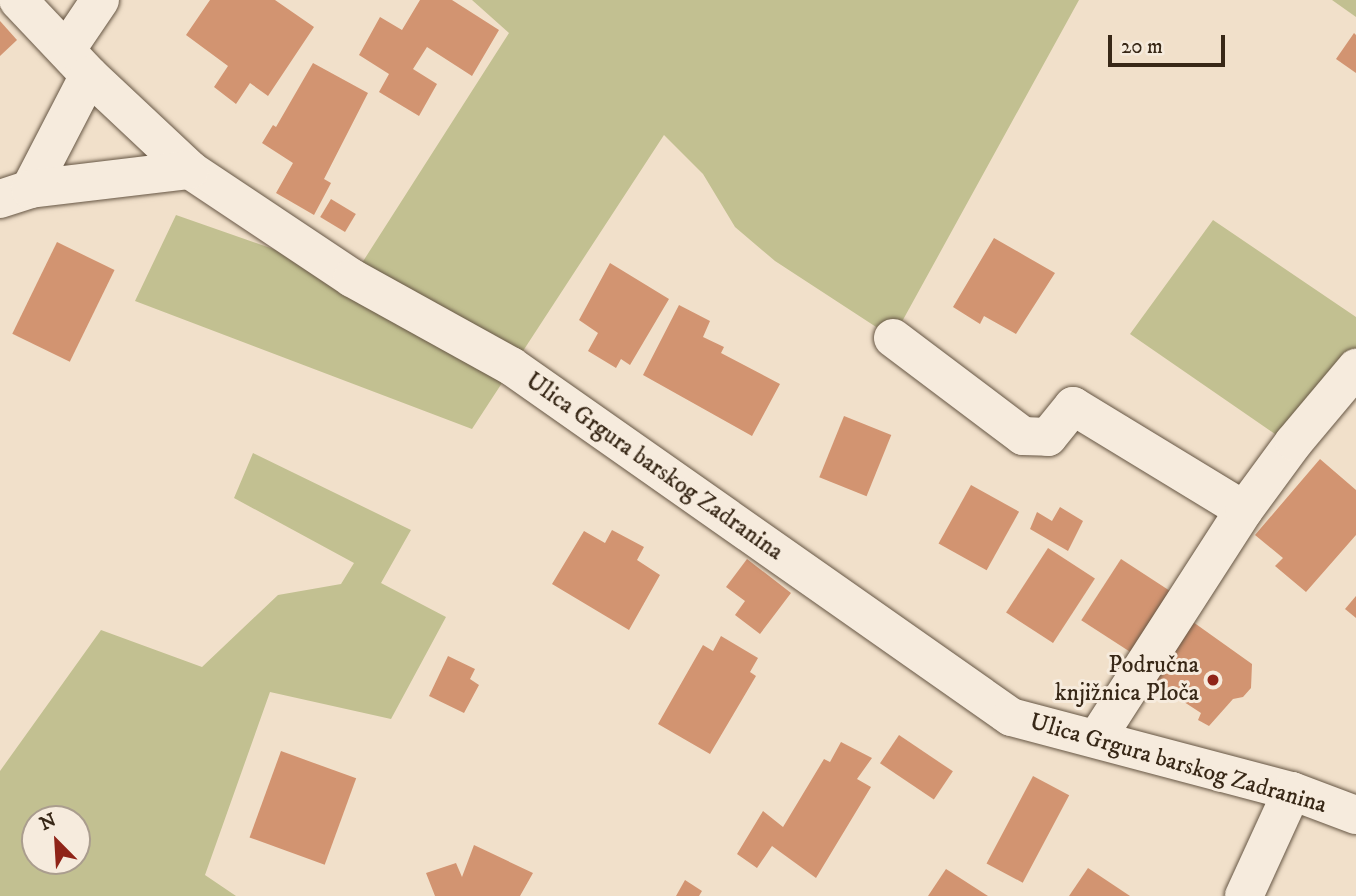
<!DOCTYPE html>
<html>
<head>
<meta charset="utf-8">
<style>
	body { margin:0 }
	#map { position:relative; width:1356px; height:896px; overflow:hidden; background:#f1e0ca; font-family:"IM FELL DW Pica",serif }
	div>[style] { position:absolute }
	.green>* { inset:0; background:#c2c091 }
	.building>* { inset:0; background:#d29471; transform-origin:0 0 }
	.roads { filter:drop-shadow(0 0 2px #665644) drop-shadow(0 0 2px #665644) }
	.minor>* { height:38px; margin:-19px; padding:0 19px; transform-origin:19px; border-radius:19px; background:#f6ebdd }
	.dots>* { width:19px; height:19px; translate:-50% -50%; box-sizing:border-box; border:4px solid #f6ebdd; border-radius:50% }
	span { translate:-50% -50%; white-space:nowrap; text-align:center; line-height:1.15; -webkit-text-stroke:6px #f6ebdd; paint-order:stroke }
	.street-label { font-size:24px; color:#382817 }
	.poi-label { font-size:24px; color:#382817 }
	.right { translate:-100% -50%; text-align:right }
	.north { position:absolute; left:21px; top:805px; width:70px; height:70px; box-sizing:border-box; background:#f6ebdd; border:2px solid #aa9d8e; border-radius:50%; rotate:336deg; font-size:19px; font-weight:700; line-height:28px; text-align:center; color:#382817 }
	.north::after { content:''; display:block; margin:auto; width:24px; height:32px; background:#8f2418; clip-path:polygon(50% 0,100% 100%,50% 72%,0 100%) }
	.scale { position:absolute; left:1108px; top:35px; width:117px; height:32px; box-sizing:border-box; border:4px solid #382817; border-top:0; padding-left:9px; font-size:21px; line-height:24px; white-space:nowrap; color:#382817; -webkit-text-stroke:5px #f6ebdd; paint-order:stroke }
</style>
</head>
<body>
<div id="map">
	<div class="green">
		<i style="clip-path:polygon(472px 0,1079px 0,893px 338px,775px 261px,735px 227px,703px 174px,664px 135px,472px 429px,135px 301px,176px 215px,353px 277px,509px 33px)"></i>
		<i style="clip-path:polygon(1332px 0,1356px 0,1356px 17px)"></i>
		<i style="clip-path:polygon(1213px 220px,1356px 317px,1356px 399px,1340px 387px,1294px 442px,1275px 434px,1130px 334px)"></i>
		<i style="clip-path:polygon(evenodd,253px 453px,411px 530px,381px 583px,446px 617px,391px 719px,270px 692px,205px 875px,236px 896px,0 896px,0 771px,101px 630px,202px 667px,278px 595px,341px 584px,354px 563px,234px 498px,253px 453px,35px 819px,77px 819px,77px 861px,35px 861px,35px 819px)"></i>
	</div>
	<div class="building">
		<i style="clip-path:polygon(210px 0,275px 0,314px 27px,268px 96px,250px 83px,236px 104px,214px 87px,228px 66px,186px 35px)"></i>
		<i style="clip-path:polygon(420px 0,452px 0,499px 30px,472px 76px,427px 47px,413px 69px,437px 84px,419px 116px,379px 92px,389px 74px,359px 55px,380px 17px,402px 30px)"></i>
		<i style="clip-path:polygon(0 21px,17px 40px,0 56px)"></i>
		<i style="clip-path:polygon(1354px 33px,1356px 35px,1356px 73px,1336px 59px)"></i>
		<i style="clip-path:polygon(313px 63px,368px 93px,324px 179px,331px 183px,314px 215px,276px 193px,293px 163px,262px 143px,273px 125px,276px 127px)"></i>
		<i style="left:331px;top:199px;width:29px;height:21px;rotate:31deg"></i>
		<i style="clip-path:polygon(994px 238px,1055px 273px,1016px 334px,984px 316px,980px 324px,953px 307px)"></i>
		<i style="left:57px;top:242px;width:64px;height:102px;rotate:26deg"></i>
		<i style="clip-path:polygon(610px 263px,669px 299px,630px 365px,621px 359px,616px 368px,588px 351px,598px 333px,579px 320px)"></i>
		<i style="clip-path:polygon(679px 305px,710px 321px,703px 337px,724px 347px,721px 353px,780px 384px,752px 436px,643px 375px)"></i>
		<i style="left:844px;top:416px;width:51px;height:66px;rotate:22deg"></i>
		<i style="clip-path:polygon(1320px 459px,1356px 490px,1356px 535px,1306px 592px,1275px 566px,1283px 558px,1255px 535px)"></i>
		<i style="left:971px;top:485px;width:55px;height:67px;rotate:29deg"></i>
		<i style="clip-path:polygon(1060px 507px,1083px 521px,1068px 551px,1030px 529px,1037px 512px,1052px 521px)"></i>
		<i style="clip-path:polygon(612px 530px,644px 547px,637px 560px,660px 575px,629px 630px,552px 584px,584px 531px,605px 543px)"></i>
		<i style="left:1048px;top:548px;width:56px;height:77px;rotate:33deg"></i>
		<i style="clip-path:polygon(747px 559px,791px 593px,760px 634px,735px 615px,745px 601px,726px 587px)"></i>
		<i style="left:1121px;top:559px;width:59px;height:73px;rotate:33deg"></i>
		<i style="clip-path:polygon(1356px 596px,1356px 618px,1345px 609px)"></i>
		<i style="clip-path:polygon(1186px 617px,1252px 664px,1251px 688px,1243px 697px,1233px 699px,1209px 726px,1198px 720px,1201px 713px,1144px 676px)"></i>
		<i style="clip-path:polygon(721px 636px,758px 658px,750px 672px,756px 676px,710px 754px,658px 724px,703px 645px,713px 651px)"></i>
		<i style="clip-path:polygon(448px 656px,475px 669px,470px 679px,479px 685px,464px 713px,429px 696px)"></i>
		<i style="left:899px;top:735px;width:65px;height:34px;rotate:34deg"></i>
		<i style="clip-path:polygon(841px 742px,872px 758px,857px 779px,871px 787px,816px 878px,772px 846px,757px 868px,737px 854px,763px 811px,783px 827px,824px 759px,830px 762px)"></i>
		<i style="left:281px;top:751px;width:80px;height:92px;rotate:20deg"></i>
		<i style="left:1033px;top:776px;width:41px;height:99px;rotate:28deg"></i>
		<i style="clip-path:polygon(474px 845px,533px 873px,520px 896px,435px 896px,426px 873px,456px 863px,462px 877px)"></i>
		<i style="clip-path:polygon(1088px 868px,1130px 896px,1069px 896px)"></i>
		<i style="clip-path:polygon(946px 869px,988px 896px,928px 896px)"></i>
		<i style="clip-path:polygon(685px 880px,702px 891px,699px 896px,676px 896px)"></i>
	</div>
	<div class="roads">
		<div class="minor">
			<i style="left:18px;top:0;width:103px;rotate:46.6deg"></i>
			<i style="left:89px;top:75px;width:139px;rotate:43.2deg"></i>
			<i style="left:190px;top:170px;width:195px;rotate:33.7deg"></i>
			<i style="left:352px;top:278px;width:182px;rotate:29deg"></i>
			<i style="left:511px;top:366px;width:611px;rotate:35.07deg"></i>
			<i style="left:1011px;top:717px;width:291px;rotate:14.8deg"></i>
			<i style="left:1292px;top:791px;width:68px;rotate:20.6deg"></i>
			<i style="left:67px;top:49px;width:59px;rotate:-56deg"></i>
			<i style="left:30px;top:189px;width:128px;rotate:-62.6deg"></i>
			<i style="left:0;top:199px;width:32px;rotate:-18deg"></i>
			<i style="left:30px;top:189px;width:161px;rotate:-6.8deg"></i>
			<i style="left:893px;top:338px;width:163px;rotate:37deg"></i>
			<i style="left:1023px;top:436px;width:25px;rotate:2deg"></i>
			<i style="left:1048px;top:437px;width:40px;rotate:-51deg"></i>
			<i style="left:1073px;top:406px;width:200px;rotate:31.3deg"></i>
			<i style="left:1097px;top:738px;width:271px;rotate:-57.2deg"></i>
			<i style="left:1244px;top:510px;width:84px;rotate:-53.7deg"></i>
			<i style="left:1294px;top:442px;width:97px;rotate:-50deg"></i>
			<i style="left:1244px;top:896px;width:115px;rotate:-65.4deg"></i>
		</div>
	</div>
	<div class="dots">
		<i style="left:1213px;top:680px;background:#8f2418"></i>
	</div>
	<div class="street-label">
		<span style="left:654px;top:467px;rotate:35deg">Ulica Grgura barskog Zadranina</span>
		<span style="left:1178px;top:764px;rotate:16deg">Ulica Grgura barskog Zadranina</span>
	</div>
	<div class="poi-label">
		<span class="right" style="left:1199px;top:680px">Područna<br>knjižnica Ploča</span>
	</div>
	<div class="north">N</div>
	<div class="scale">20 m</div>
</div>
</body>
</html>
